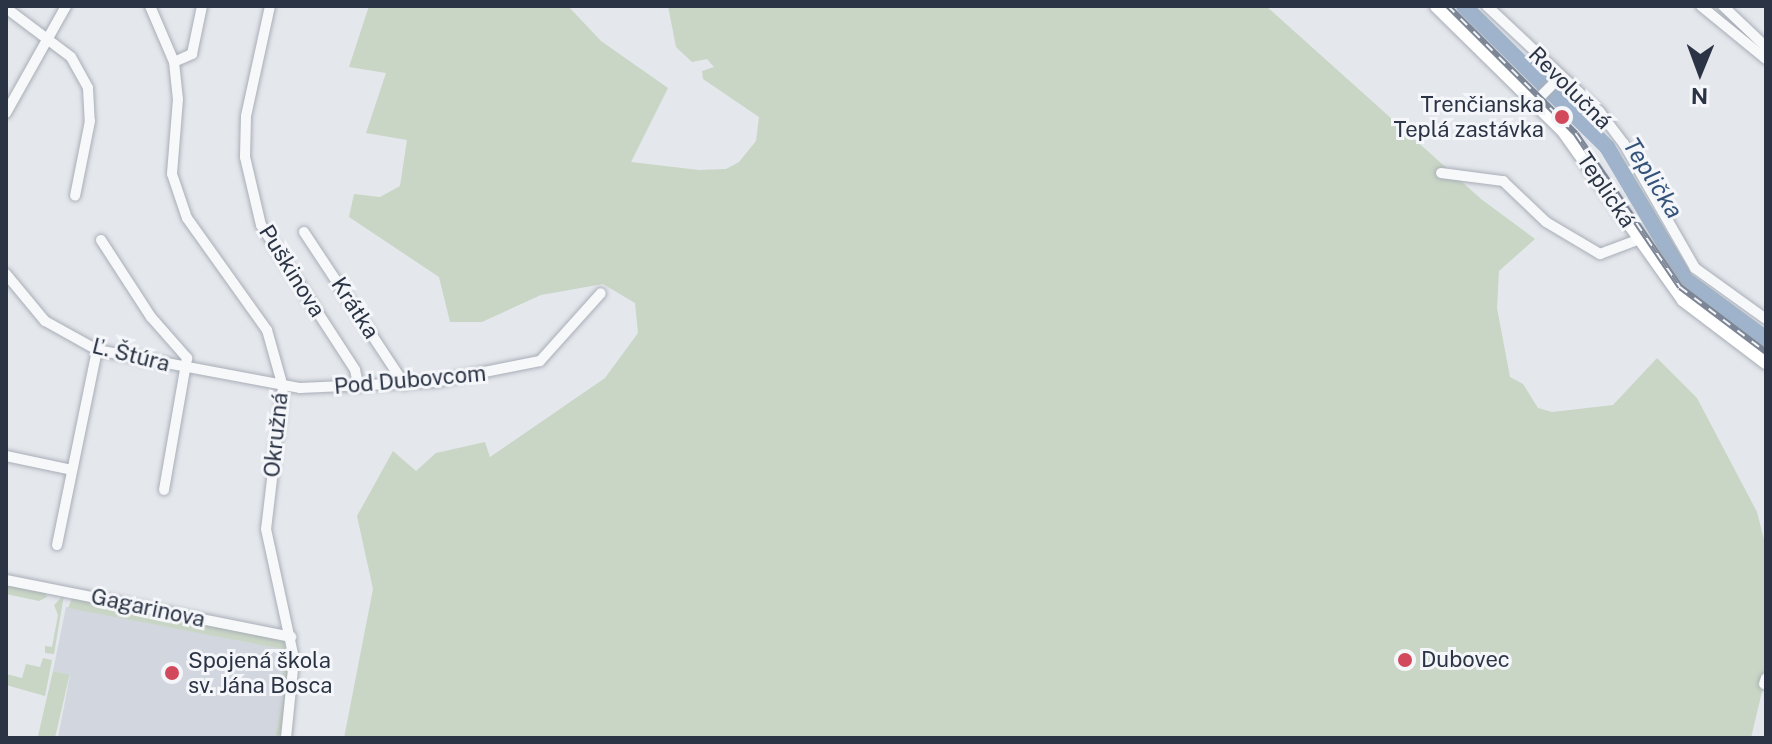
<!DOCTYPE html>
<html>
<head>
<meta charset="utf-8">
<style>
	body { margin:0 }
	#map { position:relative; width:1772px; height:744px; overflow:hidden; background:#e4e7ec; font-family:"Public Sans",sans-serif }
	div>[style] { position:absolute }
	.built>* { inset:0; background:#d2d6de }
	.green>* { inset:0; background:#c9d6c5; transform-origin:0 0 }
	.river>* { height:16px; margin:-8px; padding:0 8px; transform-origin:8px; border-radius:8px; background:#9fb4cc }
	.roads { filter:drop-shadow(0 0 2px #a9aeb7) drop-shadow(0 0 2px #a9aeb7) }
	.street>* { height:10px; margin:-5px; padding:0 5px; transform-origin:5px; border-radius:5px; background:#f7f8fa }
	.secondary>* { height:14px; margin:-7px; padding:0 7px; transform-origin:7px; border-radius:7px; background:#fff }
	.rail>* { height:6px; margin-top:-3px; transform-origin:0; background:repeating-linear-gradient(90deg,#f4f6f9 0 9px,#7d8696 0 18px); box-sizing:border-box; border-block:2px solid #7d8696 }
	.dots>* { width:22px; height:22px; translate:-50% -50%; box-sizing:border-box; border:4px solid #f4f6f9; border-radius:50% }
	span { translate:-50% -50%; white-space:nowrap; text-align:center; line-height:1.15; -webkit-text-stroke:6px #f4f6f9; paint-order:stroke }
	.street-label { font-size:22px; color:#2b3445 }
	.poi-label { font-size:22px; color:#2b3445 }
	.right { translate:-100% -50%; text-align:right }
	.left { translate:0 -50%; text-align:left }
	.water-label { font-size:24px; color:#34527a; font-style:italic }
	.frame { position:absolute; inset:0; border:8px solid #2b3445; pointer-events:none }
	.north { position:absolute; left:1660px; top:32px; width:80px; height:80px; -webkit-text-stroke:6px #f4f6f9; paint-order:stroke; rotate:181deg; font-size:22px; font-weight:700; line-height:32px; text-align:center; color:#2b3445 }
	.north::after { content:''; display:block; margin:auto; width:28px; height:36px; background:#2b3445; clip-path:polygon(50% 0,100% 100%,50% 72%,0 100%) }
</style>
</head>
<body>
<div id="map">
	<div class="built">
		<i style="clip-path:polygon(66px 607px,283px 649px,283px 698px,275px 738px,58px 738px,70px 675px,53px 671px)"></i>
	</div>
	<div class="green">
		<i style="clip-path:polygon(369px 6px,568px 6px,601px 41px,668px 88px,631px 162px,699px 170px,726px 169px,739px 162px,756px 141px,759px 117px,703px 79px,702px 71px,714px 67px,707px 59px,692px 62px,676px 47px,668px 6px,1266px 6px,1481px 199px,1535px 239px,1499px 271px,1497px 308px,1510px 377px,1523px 384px,1538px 408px,1552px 412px,1613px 405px,1657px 358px,1697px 398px,1757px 512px,1766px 547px,1766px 675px,1751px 738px,344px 738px,373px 589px,357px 516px,393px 451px,416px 471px,436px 453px,485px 442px,490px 457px,605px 378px,638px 333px,635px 303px,603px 284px,541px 295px,482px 322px,450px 322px,439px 277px,349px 217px,354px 194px,380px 197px,400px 186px,407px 140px,366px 133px,386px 73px,349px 67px)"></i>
		<i style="clip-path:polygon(6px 585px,45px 593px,47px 597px,39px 601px,6px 594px)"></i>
		<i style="clip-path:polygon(64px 595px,54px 654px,45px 653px,45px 646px,52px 647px,58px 615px,54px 605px)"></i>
		<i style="clip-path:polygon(73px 596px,284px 640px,289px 680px,281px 734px,275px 738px,283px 698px,282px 649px,68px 608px)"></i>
		<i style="clip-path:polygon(43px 658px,52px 660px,45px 696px,6px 685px,6px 674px,22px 678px,26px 664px,40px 667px)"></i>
		<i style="left:53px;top:671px;width:17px;height:68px;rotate:13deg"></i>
	</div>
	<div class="river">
		<i style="left:1464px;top:6px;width:201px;rotate:44.6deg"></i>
		<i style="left:1607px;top:147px;width:155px;rotate:59.3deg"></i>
		<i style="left:1686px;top:280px;width:99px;rotate:36.4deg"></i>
	</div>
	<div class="roads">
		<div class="street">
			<i style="left:150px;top:6px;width:61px;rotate:66.8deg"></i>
			<i style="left:174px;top:62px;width:37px;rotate:84deg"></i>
			<i style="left:178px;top:99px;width:75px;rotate:94.6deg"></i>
			<i style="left:172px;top:174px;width:46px;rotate:71.2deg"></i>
			<i style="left:187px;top:218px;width:138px;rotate:54.5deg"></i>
			<i style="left:267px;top:330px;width:59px;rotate:74.3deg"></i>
			<i style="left:283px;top:387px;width:143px;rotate:96.8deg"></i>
			<i style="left:266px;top:529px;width:133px;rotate:77.8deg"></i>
			<i style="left:294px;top:659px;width:79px;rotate:95.8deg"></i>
			<i style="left:270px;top:6px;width:113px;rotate:102.3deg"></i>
			<i style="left:246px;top:116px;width:41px;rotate:91.4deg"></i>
			<i style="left:245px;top:157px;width:70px;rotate:76.8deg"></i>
			<i style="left:261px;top:225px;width:173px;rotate:57deg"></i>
			<i style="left:355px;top:370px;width:17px;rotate:77deg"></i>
			<i style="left:1487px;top:6px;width:154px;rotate:43.2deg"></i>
			<i style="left:1599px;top:111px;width:41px;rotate:52.9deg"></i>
			<i style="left:1624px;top:144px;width:143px;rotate:60.2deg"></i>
			<i style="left:1695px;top:268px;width:87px;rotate:35.7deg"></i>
			<i style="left:1701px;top:6px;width:84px;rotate:39.2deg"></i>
			<i style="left:1723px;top:6px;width:59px;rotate:43.6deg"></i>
			<i style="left:6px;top:8px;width:81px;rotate:37deg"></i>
			<i style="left:71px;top:57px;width:35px;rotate:61deg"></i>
			<i style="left:88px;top:88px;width:33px;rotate:87deg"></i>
			<i style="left:90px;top:121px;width:76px;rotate:101.3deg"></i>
			<i style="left:174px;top:62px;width:20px;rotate:-24deg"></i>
			<i style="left:192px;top:54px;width:49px;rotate:-78.2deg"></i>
			<i style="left:1536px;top:101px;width:34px;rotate:-45deg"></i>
			<i style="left:6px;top:113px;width:123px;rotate:-60.7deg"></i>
			<i style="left:1441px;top:173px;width:63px;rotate:7.4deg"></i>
			<i style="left:1503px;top:181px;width:59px;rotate:43.6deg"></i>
			<i style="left:1546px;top:222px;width:63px;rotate:30.7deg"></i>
			<i style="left:1600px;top:254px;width:43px;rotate:-20.6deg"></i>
			<i style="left:304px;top:232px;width:183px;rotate:56.6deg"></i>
			<i style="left:101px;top:240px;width:92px;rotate:57deg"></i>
			<i style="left:151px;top:317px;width:55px;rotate:48.7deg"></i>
			<i style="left:187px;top:358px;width:134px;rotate:99.9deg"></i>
			<i style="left:6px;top:274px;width:61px;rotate:50.3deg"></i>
			<i style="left:45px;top:321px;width:60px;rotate:29.1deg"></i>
			<i style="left:97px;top:350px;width:207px;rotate:10.6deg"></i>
			<i style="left:300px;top:388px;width:134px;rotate:-2.6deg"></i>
			<i style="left:434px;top:382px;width:108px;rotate:-11.2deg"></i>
			<i style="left:540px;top:361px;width:91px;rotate:-48.1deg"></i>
			<i style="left:6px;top:456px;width:67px;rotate:12deg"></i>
			<i style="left:57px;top:545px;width:199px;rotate:-78.4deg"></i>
			<i style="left:6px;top:580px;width:291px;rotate:11.3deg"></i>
			<i style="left:1764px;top:684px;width:6px;rotate:-72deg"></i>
		</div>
		<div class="secondary">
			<i style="left:1437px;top:6px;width:178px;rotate:44.5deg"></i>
			<i style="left:1564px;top:131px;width:207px;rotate:54.6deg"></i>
			<i style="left:1684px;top:300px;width:103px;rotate:37.1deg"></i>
		</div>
	</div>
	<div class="rail">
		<i style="left:1448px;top:6px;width:181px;rotate:45deg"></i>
		<i style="left:1576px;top:134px;width:185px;rotate:55.8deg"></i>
		<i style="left:1680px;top:287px;width:108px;rotate:37.1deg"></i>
	</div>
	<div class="dots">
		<i style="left:1562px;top:117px;background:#d1495b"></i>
		<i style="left:1405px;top:660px;background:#d1495b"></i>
		<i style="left:172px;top:673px;background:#d1495b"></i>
	</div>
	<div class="street-label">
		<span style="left:1570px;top:88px;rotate:45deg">Revolučná</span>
		<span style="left:1606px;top:190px;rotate:56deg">Teplická</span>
		<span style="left:292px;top:271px;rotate:58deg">Puškinova</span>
		<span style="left:355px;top:308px;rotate:57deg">Krátka</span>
		<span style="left:131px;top:355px;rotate:14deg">Ľ. Štúra</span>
		<span style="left:410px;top:380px;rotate:-5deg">Pod Dubovcom</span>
		<span style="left:276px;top:435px;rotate:-84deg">Okružná</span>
		<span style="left:148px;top:608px;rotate:12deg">Gagarinova</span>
	</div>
	<div class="poi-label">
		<span class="right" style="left:1544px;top:117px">Trenčianska<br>Teplá zastávka</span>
		<span class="left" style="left:188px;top:673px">Spojená škola<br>sv. Jána Bosca</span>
		<span class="left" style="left:1421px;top:660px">Dubovec</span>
	</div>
	<div class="water-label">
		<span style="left:1653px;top:178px;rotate:58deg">Teplička</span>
	</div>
	<div class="frame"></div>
	<div class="north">N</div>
</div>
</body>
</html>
